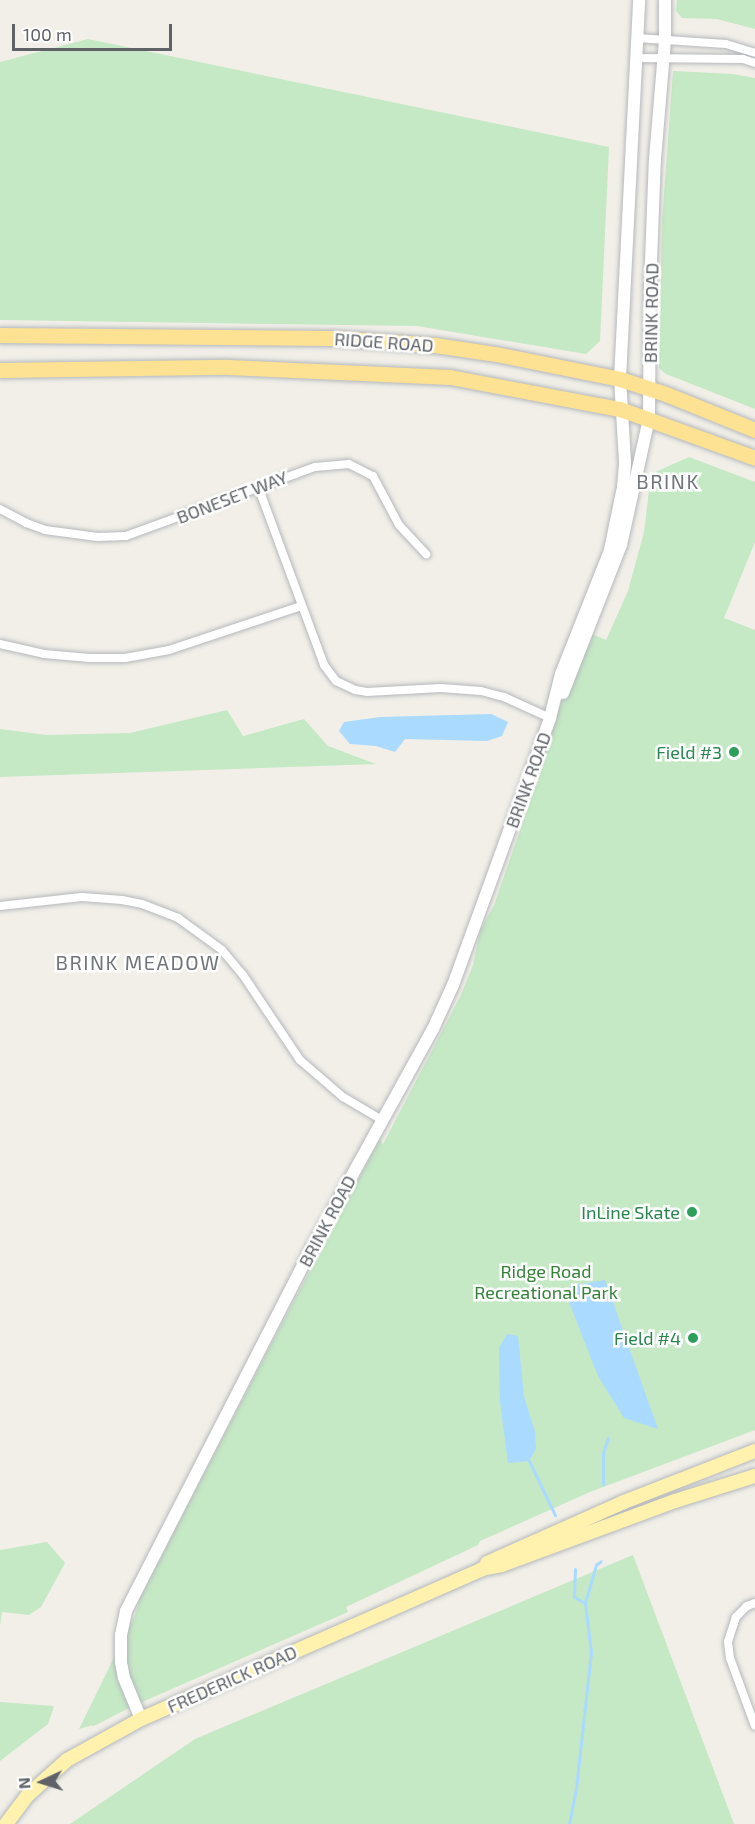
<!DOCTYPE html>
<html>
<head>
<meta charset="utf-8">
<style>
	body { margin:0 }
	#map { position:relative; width:755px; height:1824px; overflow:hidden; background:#f1efe8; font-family:"Exo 2",sans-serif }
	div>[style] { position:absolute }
	.green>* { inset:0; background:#c5e8c5 }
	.water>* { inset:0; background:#aadaff }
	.stream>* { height:3px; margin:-1.5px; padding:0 1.5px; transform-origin:1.5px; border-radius:1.5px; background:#aadaff }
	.roads { filter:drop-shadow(0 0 2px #b5b8bc) drop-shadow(0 0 2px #b5b8bc) }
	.street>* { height:8px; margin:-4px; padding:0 4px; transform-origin:4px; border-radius:4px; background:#fff }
	.secondary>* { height:12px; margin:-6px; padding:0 6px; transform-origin:6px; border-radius:6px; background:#fff }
	.primary>* { height:14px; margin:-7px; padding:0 7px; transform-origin:7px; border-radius:7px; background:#fff2af }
	.highway>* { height:15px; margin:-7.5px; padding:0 7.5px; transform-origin:7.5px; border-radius:7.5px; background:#fde293 }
	.dots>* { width:16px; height:16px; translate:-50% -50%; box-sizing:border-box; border:3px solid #fff; border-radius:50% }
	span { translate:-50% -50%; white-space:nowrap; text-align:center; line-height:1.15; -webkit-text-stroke:5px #fff; paint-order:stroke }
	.street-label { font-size:18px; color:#5f6368 }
	.leisure-label { font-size:18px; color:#27864d }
	.right { translate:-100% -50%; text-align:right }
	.park-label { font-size:18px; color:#348238 }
	.neighbourhood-label { font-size:20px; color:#70757a; letter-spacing:1.5px }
	.north { position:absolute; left:12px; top:1752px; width:60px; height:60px; -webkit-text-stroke:4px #fff; paint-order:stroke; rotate:266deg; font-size:16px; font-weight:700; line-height:24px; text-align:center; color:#5f6368 }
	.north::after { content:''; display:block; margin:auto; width:21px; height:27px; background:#5f6368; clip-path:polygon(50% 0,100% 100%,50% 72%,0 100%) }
	.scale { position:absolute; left:12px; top:24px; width:160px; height:27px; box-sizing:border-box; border:3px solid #5f6368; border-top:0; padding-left:8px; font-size:18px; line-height:21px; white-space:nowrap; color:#5f6368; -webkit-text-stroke:4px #fff; paint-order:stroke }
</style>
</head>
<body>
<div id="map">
	<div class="green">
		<i style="clip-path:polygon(677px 0,755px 0,755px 29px,717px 19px,682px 18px,676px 11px)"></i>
		<i style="clip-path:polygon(88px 39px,609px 147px,600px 341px,586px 354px,417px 326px,0 320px,0 62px)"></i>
		<i style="clip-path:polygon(673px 71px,733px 74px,755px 78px,755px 409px,666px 374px,659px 368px,662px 222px)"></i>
		<i style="clip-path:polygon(689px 457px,755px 482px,755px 542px,724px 618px,755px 630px,755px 1430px,590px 1492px,480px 1541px,478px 1545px,346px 1607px,348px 1612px,133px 1706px,92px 1727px,93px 1725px,79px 1729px,135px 1615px,140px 1598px,279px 1329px,380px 1139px,383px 1144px,460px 997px,473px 965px,480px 931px,494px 905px,541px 770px,532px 769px,592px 634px,606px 640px,628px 591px,644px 532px,651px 474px)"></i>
		<i style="clip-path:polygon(227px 710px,243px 736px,304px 719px,328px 746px,376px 764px,0 777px,0 729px,46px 735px,130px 733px)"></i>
		<i style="clip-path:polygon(47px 1542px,65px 1563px,41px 1607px,29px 1615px,2px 1612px,0 1626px,0 1550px)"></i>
		<i style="clip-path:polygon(633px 1555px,734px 1824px,70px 1824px,195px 1739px)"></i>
		<i style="clip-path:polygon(0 1702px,54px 1706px,48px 1724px,0 1761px)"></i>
	</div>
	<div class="water">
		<i style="clip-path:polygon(491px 714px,508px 722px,502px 736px,487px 741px,405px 739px,395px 752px,376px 746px,350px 744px,339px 731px,344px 722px,380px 717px)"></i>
		<i style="clip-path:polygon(605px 1280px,658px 1429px,624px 1418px,598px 1376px,567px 1297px,570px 1286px)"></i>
		<i style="clip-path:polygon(507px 1334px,518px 1336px,524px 1396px,535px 1432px,536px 1449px,529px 1461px,508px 1463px,500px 1402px,499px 1348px)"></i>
	</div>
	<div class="stream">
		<i style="left:529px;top:1461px;width:60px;rotate:64.3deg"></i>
		<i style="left:603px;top:1484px;width:31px;rotate:-90deg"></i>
		<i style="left:603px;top:1453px;width:16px;rotate:-72deg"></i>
		<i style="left:585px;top:1603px;width:40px;rotate:-74deg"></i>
		<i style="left:596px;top:1565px;width:6px;rotate:-39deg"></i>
		<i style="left:569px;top:1824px;width:37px;rotate:-79deg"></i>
		<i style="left:576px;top:1788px;width:136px;rotate:-83.7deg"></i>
		<i style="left:591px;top:1653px;width:50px;rotate:-96.8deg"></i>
		<i style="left:585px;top:1603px;width:13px;rotate:-151deg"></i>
		<i style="left:574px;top:1597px;width:28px;rotate:-88deg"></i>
	</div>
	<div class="roads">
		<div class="street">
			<i style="left:637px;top:38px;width:89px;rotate:3.9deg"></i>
			<i style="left:726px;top:44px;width:30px;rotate:17deg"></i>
			<i style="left:636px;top:58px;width:107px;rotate:0.5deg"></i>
			<i style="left:743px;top:59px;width:13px;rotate:18deg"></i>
			<i style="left:259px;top:489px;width:188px;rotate:69.7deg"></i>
			<i style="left:324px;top:665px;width:20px;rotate:53deg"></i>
			<i style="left:336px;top:681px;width:21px;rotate:25deg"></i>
			<i style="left:355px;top:690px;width:12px;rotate:9deg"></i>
			<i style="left:367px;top:692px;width:74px;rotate:-3.1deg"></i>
			<i style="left:441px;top:688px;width:40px;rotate:4.3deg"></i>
			<i style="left:481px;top:691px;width:24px;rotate:15deg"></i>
			<i style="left:504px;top:697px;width:51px;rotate:24.5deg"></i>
			<i style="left:0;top:509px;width:30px;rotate:28deg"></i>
			<i style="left:26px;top:523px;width:20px;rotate:20deg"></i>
			<i style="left:45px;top:530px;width:53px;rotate:7.5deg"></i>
			<i style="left:98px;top:537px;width:28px;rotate:-2deg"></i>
			<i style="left:126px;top:536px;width:201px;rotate:-20.1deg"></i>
			<i style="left:315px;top:467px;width:34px;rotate:-5deg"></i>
			<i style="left:349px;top:464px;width:27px;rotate:27deg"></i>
			<i style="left:373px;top:476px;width:55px;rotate:62deg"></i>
			<i style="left:399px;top:525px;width:40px;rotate:47deg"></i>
			<i style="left:0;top:644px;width:45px;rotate:12.8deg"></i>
			<i style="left:44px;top:654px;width:46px;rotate:5deg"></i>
			<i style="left:90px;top:658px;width:35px"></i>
			<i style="left:125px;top:658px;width:45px;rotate:-10.3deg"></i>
			<i style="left:169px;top:650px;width:139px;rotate:-18.4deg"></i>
			<i style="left:0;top:906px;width:82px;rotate:-6.3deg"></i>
			<i style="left:82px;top:897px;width:40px;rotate:4.3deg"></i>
			<i style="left:122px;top:900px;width:20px;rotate:11deg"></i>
			<i style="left:142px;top:904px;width:39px;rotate:21deg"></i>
			<i style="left:178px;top:918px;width:54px;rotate:36deg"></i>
			<i style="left:222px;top:950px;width:33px;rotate:50deg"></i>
			<i style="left:243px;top:975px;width:102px;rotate:56.2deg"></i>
			<i style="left:300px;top:1060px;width:57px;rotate:40.7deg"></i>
			<i style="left:343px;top:1097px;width:45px;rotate:30.5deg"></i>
			<i style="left:755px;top:1603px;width:9px;rotate:159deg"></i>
			<i style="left:747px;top:1606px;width:16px;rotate:135deg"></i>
			<i style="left:736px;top:1617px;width:26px;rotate:108deg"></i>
			<i style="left:728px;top:1642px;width:16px;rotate:83deg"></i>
			<i style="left:730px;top:1658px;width:72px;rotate:69.8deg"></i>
		</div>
		<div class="secondary">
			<i style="left:563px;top:693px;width:159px;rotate:-68.6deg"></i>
			<i style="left:621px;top:545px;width:129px;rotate:-77.5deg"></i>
			<i style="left:649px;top:419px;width:132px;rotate:-89.6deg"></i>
			<i style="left:650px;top:287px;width:128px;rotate:-87.8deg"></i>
			<i style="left:655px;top:159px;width:119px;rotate:-85.2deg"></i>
			<i style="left:665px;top:40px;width:40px;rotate:-90deg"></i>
			<i style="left:141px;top:1719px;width:44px;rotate:-112.5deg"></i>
			<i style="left:124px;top:1678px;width:16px;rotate:-101deg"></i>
			<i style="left:121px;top:1662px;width:27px;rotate:-90deg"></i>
			<i style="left:121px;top:1635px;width:25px;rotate:-78deg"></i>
			<i style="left:126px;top:1611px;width:408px;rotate:-62.9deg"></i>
			<i style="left:312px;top:1248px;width:250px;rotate:-61.1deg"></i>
			<i style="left:433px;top:1029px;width:48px;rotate:-65.6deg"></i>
			<i style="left:453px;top:985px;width:284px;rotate:-70deg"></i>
			<i style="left:550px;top:718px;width:45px;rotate:-76deg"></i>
			<i style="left:561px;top:674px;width:133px;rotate:-68.4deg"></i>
			<i style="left:610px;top:550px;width:64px;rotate:-78.3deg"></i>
			<i style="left:623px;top:487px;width:25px;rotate:-85deg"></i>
			<i style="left:625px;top:462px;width:83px;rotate:-93.4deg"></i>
			<i style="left:620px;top:379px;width:379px;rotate:-87.1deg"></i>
		</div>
		<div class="primary">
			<i style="left:487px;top:1563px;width:150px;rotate:-24deg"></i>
			<i style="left:624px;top:1502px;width:141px;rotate:-21.3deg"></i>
			<i style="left:6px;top:1824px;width:38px;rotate:-53deg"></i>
			<i style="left:29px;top:1794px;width:51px;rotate:-41.8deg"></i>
			<i style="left:67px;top:1760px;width:85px;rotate:-29deg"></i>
			<i style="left:141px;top:1719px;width:373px;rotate:-23.7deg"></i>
			<i style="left:482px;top:1569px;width:20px;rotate:-11deg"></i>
			<i style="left:502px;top:1565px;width:184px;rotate:-20.3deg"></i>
			<i style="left:675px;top:1501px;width:84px;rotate:-17.4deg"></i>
		</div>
		<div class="highway">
			<i style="left:0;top:335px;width:335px;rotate:0.5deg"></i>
			<i style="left:335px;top:338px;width:100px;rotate:4deg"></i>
			<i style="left:435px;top:345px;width:62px;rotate:8.4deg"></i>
			<i style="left:496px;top:354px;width:126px;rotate:11.4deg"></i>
			<i style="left:620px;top:379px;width:48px;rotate:18.1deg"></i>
			<i style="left:666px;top:394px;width:96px;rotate:22deg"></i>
			<i style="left:0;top:370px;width:228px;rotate:-0.8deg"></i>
			<i style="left:228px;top:367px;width:222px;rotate:2.6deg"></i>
			<i style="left:450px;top:377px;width:173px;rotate:10.7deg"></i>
			<i style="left:620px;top:409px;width:144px;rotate:19.9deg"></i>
		</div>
	</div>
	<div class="dots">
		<i style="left:734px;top:752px;background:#2e9e5b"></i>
		<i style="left:692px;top:1212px;background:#2e9e5b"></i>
		<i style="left:693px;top:1338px;background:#2e9e5b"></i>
	</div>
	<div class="street-label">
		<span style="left:651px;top:313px;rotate:-89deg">BRINK ROAD</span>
		<span style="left:384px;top:342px;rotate:4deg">RIDGE ROAD</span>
		<span style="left:232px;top:497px;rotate:-21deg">BONESET WAY</span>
		<span style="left:528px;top:780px;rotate:-70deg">BRINK ROAD</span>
		<span style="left:327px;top:1221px;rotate:-62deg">BRINK ROAD</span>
		<span style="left:232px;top:1679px;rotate:-24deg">FREDERICK ROAD</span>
	</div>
	<div class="leisure-label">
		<span class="right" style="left:722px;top:752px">Field #3</span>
		<span class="right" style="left:680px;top:1212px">InLine Skate</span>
		<span class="right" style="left:681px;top:1338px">Field #4</span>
	</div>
	<div class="park-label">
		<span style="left:546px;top:1282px">Ridge Road<br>Recreational Park</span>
	</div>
	<div class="neighbourhood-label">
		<span style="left:668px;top:481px">BRINK</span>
		<span style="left:138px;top:962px">BRINK MEADOW</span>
	</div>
	<div class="north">N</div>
	<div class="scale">100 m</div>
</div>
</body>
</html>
